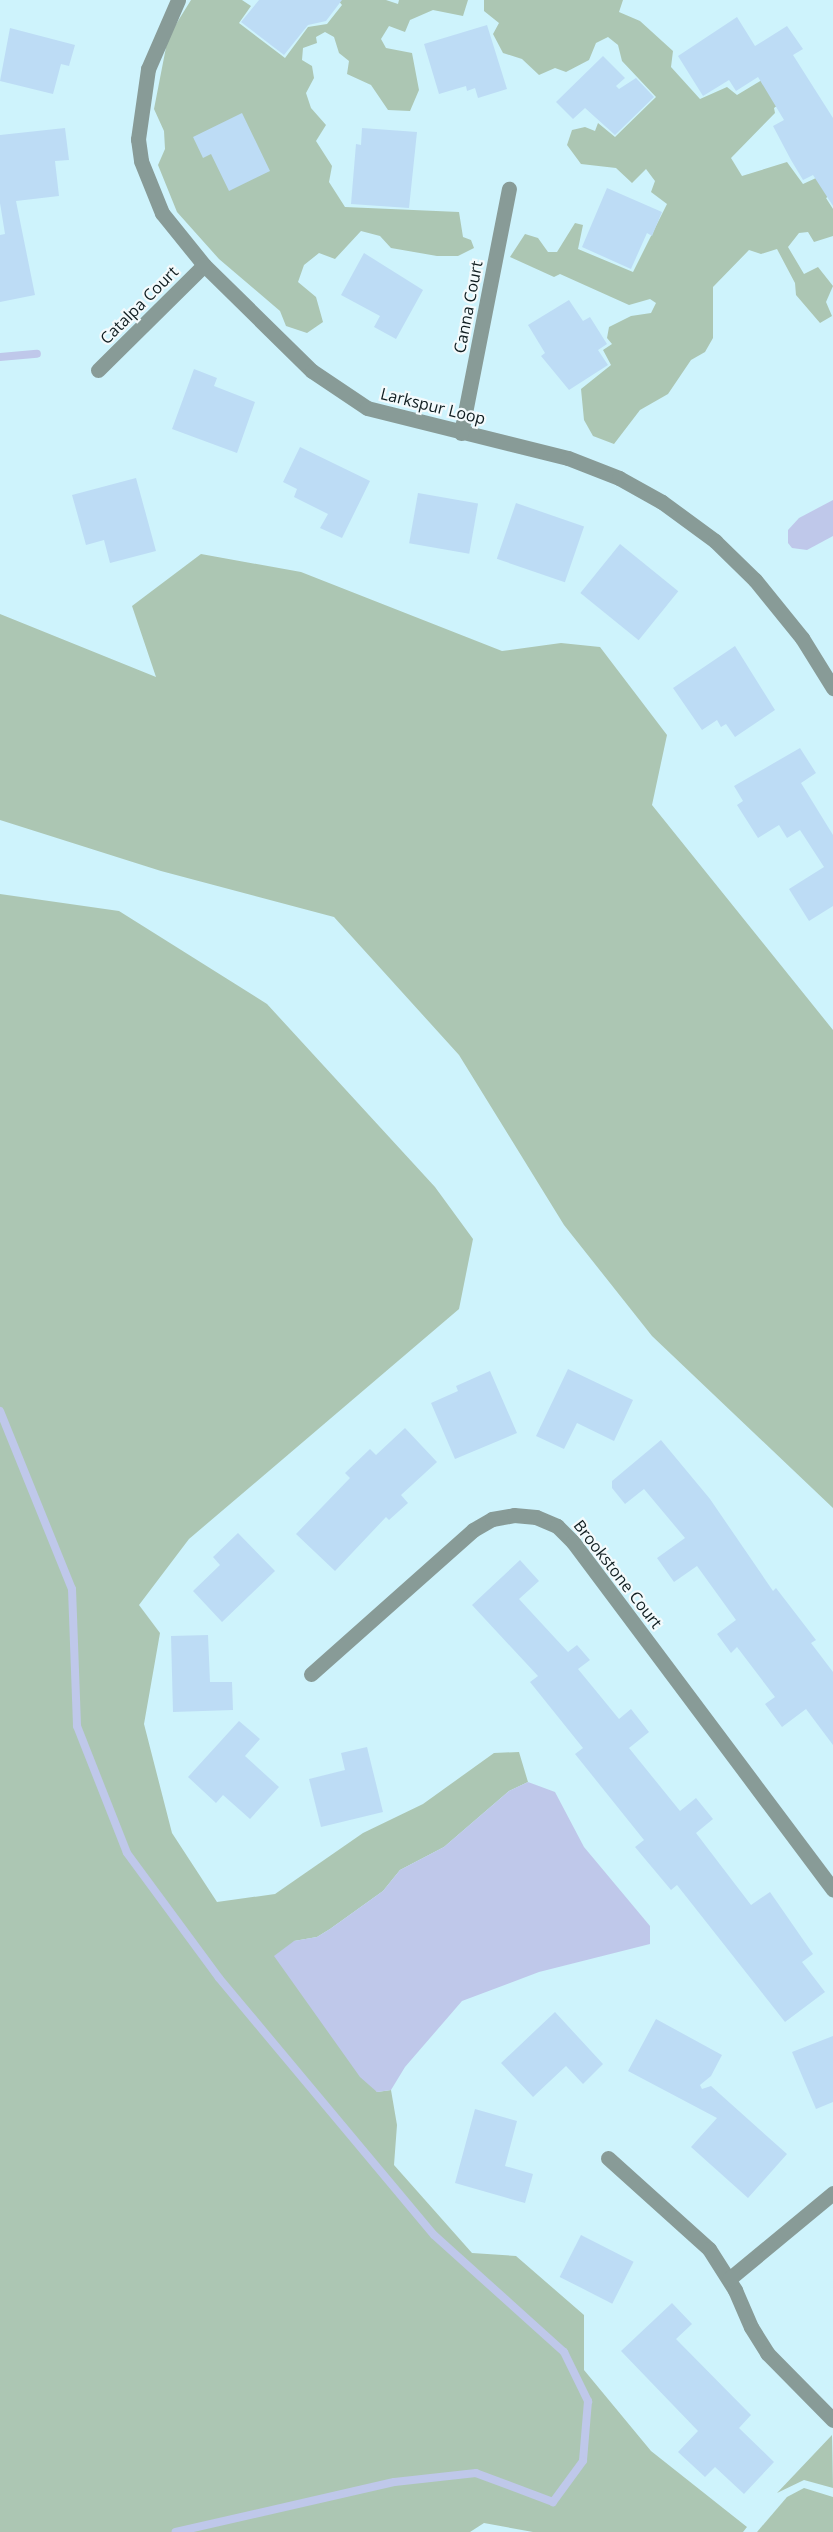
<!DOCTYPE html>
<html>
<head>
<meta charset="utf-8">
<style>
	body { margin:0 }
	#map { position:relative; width:833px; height:2532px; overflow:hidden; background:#cef3fc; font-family:"Open Sans",sans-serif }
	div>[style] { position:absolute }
	.green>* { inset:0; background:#acc6b3 }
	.water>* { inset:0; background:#bfc8ea }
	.stream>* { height:8px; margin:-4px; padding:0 4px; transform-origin:4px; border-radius:4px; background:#bfc8ea }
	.building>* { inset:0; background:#bddcf5; transform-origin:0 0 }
	.minor>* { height:15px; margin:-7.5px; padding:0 7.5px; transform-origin:7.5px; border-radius:7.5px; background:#889b97 }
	span { translate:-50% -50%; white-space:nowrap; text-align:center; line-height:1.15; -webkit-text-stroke:4.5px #f3fafc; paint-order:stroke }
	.street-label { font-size:16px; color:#0e1c1f }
</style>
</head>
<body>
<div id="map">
	<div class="green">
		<i style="clip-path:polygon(191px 0,242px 0,251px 6px,239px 23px,285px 58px,308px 27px,327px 24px,342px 5px,338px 0,386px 0,398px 4px,399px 0,468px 0,463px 16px,433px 10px,410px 20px,405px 32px,389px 26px,381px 39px,386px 48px,412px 53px,419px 90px,410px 111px,388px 110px,371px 85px,347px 74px,349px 61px,339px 53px,334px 37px,325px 32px,316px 37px,317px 43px,303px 48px,302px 60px,312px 66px,314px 78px,306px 93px,311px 108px,326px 125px,316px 141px,332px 166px,329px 182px,345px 207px,459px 212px,463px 237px,471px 240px,474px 248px,458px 256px,437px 256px,391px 248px,380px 236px,361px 231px,335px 259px,319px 253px,304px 265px,298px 282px,316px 297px,323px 322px,307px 333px,286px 326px,280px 311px,219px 259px,177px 212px,158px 165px,165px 149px,164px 131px,154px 109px,168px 37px)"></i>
		<i style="clip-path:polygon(484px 0,623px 0,619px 12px,640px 21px,673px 51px,671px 67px,700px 99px,727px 87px,737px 95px,775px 72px,792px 94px,774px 108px,775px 113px,731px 158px,742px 176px,787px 162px,803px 184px,816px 178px,833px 193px,826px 198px,833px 209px,833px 236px,814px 242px,808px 232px,799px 233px,788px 247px,804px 274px,818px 267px,833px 286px,826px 302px,832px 316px,820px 323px,796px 295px,795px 283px,777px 249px,761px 254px,749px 250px,713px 287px,713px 338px,705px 352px,691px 360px,668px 394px,640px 410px,614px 444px,593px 436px,584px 420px,581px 389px,611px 365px,603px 350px,612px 344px,607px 338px,609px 327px,631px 316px,651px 313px,656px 303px,650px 299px,629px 305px,560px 274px,554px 277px,510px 257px,525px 234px,538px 238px,548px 252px,557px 252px,575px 223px,583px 225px,578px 249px,633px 272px,667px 204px,651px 192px,655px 181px,646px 169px,632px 183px,616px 168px,581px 164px,567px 145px,572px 130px,585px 127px,595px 131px,598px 123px,615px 137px,656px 97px,622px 61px,618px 45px,608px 37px,596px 43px,589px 60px,566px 72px,555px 68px,539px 75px,522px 59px,503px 53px,493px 34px,499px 23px,484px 11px)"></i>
		<i style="clip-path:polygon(201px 554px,301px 572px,502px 651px,561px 643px,600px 647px,667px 735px,652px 805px,833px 1030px,833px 1508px,652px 1336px,564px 1225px,459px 1055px,334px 917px,161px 871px,0 820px,0 614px,156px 677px,132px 606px)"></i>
		<i style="clip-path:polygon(0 894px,119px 911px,267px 1004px,435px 1187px,473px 1239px,459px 1309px,189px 1539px,139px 1605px,160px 1633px,144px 1724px,172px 1833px,217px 1902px,275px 1894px,363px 1833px,423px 1804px,494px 1753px,519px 1752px,528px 1782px,509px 1791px,444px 1847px,400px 1870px,383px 1891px,330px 1929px,317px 1937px,294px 1941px,377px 2092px,391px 2090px,397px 2125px,394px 2165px,472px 2253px,516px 2256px,584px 2315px,584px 2370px,651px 2451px,747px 2527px,743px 2532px,533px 2532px,484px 2523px,470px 2532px,0 2532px)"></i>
		<i style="clip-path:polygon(832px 2435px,833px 2488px,804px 2480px,777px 2493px)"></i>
		<i style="clip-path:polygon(804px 2488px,833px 2497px,833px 2532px,757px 2532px,787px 2497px)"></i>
	</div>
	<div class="water">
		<i style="clip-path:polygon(833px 500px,833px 536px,807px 550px,792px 548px,788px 543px,788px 530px,799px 518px)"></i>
		<i style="clip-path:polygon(528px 1782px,555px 1792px,584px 1847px,650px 1926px,650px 1944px,539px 1972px,462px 2001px,405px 2067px,391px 2090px,377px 2092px,360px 2077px,274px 1956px,294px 1941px,317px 1937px,330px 1929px,383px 1891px,400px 1870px,444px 1847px,509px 1791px)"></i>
	</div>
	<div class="stream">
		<i style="left:0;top:357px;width:37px;rotate:-5deg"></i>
		<i style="left:0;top:1411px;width:192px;rotate:68deg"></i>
		<i style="left:72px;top:1589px;width:137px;rotate:87.9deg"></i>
		<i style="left:77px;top:1726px;width:136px;rotate:68.5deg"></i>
		<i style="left:127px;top:1853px;width:155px;rotate:53.6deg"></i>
		<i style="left:219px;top:1978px;width:335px;rotate:50.1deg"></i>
		<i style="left:434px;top:2235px;width:175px;rotate:42deg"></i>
		<i style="left:564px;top:2352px;width:55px;rotate:63.9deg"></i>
		<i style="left:588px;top:2401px;width:60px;rotate:94.8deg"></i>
		<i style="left:583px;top:2461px;width:51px;rotate:126.2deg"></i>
		<i style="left:553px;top:2502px;width:82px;rotate:-159.4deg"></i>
		<i style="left:476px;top:2473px;width:82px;rotate:173.7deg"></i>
		<i style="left:394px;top:2482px;width:224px;rotate:167.1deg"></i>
	</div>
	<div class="building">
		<i style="clip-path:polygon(259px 0,342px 0,326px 21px,308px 25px,284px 55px,241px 22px)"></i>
		<i style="clip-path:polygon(737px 17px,755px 46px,787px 26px,803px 49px,793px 55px,833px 118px,833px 206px,813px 175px,803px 180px,791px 160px,773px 126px,784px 120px,758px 77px,736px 91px,729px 80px,703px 96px,678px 56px)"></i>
		<i style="clip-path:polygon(487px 25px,507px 89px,478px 98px,475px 88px,467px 91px,466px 86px,439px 94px,424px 44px)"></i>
		<i style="clip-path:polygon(10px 28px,75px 45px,69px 66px,61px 64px,53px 94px,0 81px)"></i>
		<i style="clip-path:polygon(603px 56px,625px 78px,616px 86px,619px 89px,636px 78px,654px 97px,615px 135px,585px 108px,573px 119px,556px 102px)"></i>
		<i style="clip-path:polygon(242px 113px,270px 171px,229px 191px,211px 154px,203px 158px,193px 137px)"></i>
		<i style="clip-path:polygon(65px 128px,69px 160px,55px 161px,59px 196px,16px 201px,35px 295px,0 302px,0 235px,5px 234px,0 203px,0 135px)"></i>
		<i style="clip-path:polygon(362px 128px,417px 132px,409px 208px,351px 204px,356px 144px,361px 145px)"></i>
		<i style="clip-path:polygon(607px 188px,662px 212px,652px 236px,647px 233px,631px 269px,582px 247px)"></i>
		<i style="clip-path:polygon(364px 253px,423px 290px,396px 339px,374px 327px,380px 316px,341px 295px)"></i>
		<i style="clip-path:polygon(569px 300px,583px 321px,590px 317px,607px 344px,598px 350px,608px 365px,569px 390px,541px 356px,545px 353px,528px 325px)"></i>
		<i style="clip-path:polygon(194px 369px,217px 378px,214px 386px,255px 402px,237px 453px,172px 429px)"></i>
		<i style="clip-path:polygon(300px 447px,370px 481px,342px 538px,320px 528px,328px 514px,294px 497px,297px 489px,283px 482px)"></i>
		<i style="clip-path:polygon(136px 478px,156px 551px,110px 563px,104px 540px,86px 545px,72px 495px)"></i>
		<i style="left:418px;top:493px;width:61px;height:51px;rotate:10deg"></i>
		<i style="left:516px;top:503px;width:72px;height:59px;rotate:19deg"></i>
		<i style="left:620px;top:544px;width:75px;height:63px;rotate:39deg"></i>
		<i style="clip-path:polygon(735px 646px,775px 710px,735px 737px,726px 724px,721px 727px,717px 720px,702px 730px,673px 688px)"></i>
		<i style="clip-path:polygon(800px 748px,816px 773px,801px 783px,833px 835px,833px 906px,809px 921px,789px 889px,824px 867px,800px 830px,787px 838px,779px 825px,758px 838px,737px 805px,743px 801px,734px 786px)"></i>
		<i style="clip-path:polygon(568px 1369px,633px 1400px,614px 1441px,577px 1423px,564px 1449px,536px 1436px)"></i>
		<i style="clip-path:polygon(490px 1371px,517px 1433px,455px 1459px,431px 1403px,458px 1391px,456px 1386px)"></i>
		<i style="clip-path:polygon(405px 1428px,437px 1462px,401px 1495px,408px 1503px,389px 1520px,386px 1517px,335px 1571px,296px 1534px,350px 1478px,345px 1473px,370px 1449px,376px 1455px)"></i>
		<i style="clip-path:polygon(661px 1440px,710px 1499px,773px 1591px,776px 1588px,816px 1640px,811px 1643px,833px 1672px,833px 1745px,806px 1709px,782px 1727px,765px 1704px,775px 1697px,737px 1647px,731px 1653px,717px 1634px,736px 1620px,697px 1566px,674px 1582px,657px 1558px,685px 1538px,644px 1489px,625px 1504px,612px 1488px,612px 1481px)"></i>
		<i style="clip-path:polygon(238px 1533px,275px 1571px,222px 1622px,193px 1591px,220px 1565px,213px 1557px)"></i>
		<i style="clip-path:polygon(520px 1560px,539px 1581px,519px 1599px,568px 1652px,577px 1645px,590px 1660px,578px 1669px,619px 1719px,631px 1709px,649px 1732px,629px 1748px,680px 1811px,696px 1798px,713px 1819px,696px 1833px,751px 1905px,770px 1892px,813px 1954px,802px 1962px,825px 1992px,785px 2022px,677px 1885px,671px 1890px,635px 1847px,644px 1840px,575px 1754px,583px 1748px,530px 1682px,538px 1676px,472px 1605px)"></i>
		<i style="clip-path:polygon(208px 1635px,210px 1682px,232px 1682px,233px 1710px,173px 1712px,171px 1636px)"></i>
		<i style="clip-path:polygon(239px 1721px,260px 1739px,245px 1756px,279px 1787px,250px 1819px,223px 1795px,216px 1803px,188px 1777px)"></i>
		<i style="clip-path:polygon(367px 1747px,383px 1812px,321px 1827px,309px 1779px,345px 1770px,341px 1753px)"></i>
		<i style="clip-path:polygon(555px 2012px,603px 2064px,583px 2084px,566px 2066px,533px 2097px,501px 2063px)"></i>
		<i style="clip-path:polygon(656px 2019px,722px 2055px,711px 2076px,700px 2085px,702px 2089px,711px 2086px,787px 2154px,748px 2198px,691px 2147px,717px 2118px,628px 2071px)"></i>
		<i style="clip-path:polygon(833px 2036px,833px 2102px,816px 2109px,792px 2052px)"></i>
		<i style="clip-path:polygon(475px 2109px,517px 2121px,505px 2166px,533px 2174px,525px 2203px,455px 2183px)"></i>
		<i style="left:581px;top:2235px;width:59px;height:47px;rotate:27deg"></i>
		<i style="clip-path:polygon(672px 2303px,692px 2324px,676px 2339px,751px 2415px,739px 2428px,774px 2462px,744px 2494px,715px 2467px,705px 2477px,678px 2452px,698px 2431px,621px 2351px)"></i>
	</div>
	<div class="minor">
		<i style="left:178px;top:0;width:75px;rotate:113.5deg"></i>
		<i style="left:148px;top:69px;width:71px;rotate:98.1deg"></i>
		<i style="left:138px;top:139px;width:22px;rotate:82deg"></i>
		<i style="left:141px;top:161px;width:56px;rotate:68deg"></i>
		<i style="left:162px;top:213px;width:67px;rotate:51.1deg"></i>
		<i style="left:204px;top:265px;width:151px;rotate:44.5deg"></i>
		<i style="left:312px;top:371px;width:66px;rotate:33.9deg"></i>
		<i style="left:367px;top:408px;width:207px;rotate:14deg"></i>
		<i style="left:568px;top:458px;width:55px;rotate:21.4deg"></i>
		<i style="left:619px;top:478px;width:49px;rotate:29.2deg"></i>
		<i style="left:662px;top:502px;width:66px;rotate:36.3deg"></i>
		<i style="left:715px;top:541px;width:56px;rotate:44.3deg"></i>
		<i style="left:755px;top:580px;width:75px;rotate:51deg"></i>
		<i style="left:802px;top:638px;width:59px;rotate:58.2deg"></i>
		<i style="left:98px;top:370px;width:149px;rotate:-44.7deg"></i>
		<i style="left:461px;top:433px;width:249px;rotate:-78.9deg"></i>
		<i style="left:311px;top:1674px;width:217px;rotate:-41.6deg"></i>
		<i style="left:473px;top:1530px;width:22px;rotate:-30deg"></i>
		<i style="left:492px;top:1519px;width:22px;rotate:-10deg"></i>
		<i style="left:514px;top:1515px;width:22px;rotate:5deg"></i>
		<i style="left:536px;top:1517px;width:23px;rotate:23deg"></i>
		<i style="left:557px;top:1526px;width:23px;rotate:45deg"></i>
		<i style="left:573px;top:1542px;width:434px;rotate:53.2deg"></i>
		<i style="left:608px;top:2158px;width:136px;rotate:42deg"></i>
		<i style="left:709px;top:2249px;width:49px;rotate:57.6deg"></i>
		<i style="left:735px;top:2290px;width:40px;rotate:66.6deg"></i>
		<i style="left:751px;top:2327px;width:31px;rotate:58deg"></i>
		<i style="left:767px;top:2353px;width:94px;rotate:45.4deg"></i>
		<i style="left:729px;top:2279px;width:135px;rotate:-39.6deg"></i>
	</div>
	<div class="street-label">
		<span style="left:139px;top:305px;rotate:-45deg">Catalpa Court</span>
		<span style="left:468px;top:307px;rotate:-79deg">Canna Court</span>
		<span style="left:433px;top:406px;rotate:14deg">Larkspur Loop</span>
		<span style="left:618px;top:1574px;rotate:52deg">Brookstone Court</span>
	</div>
</div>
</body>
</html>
